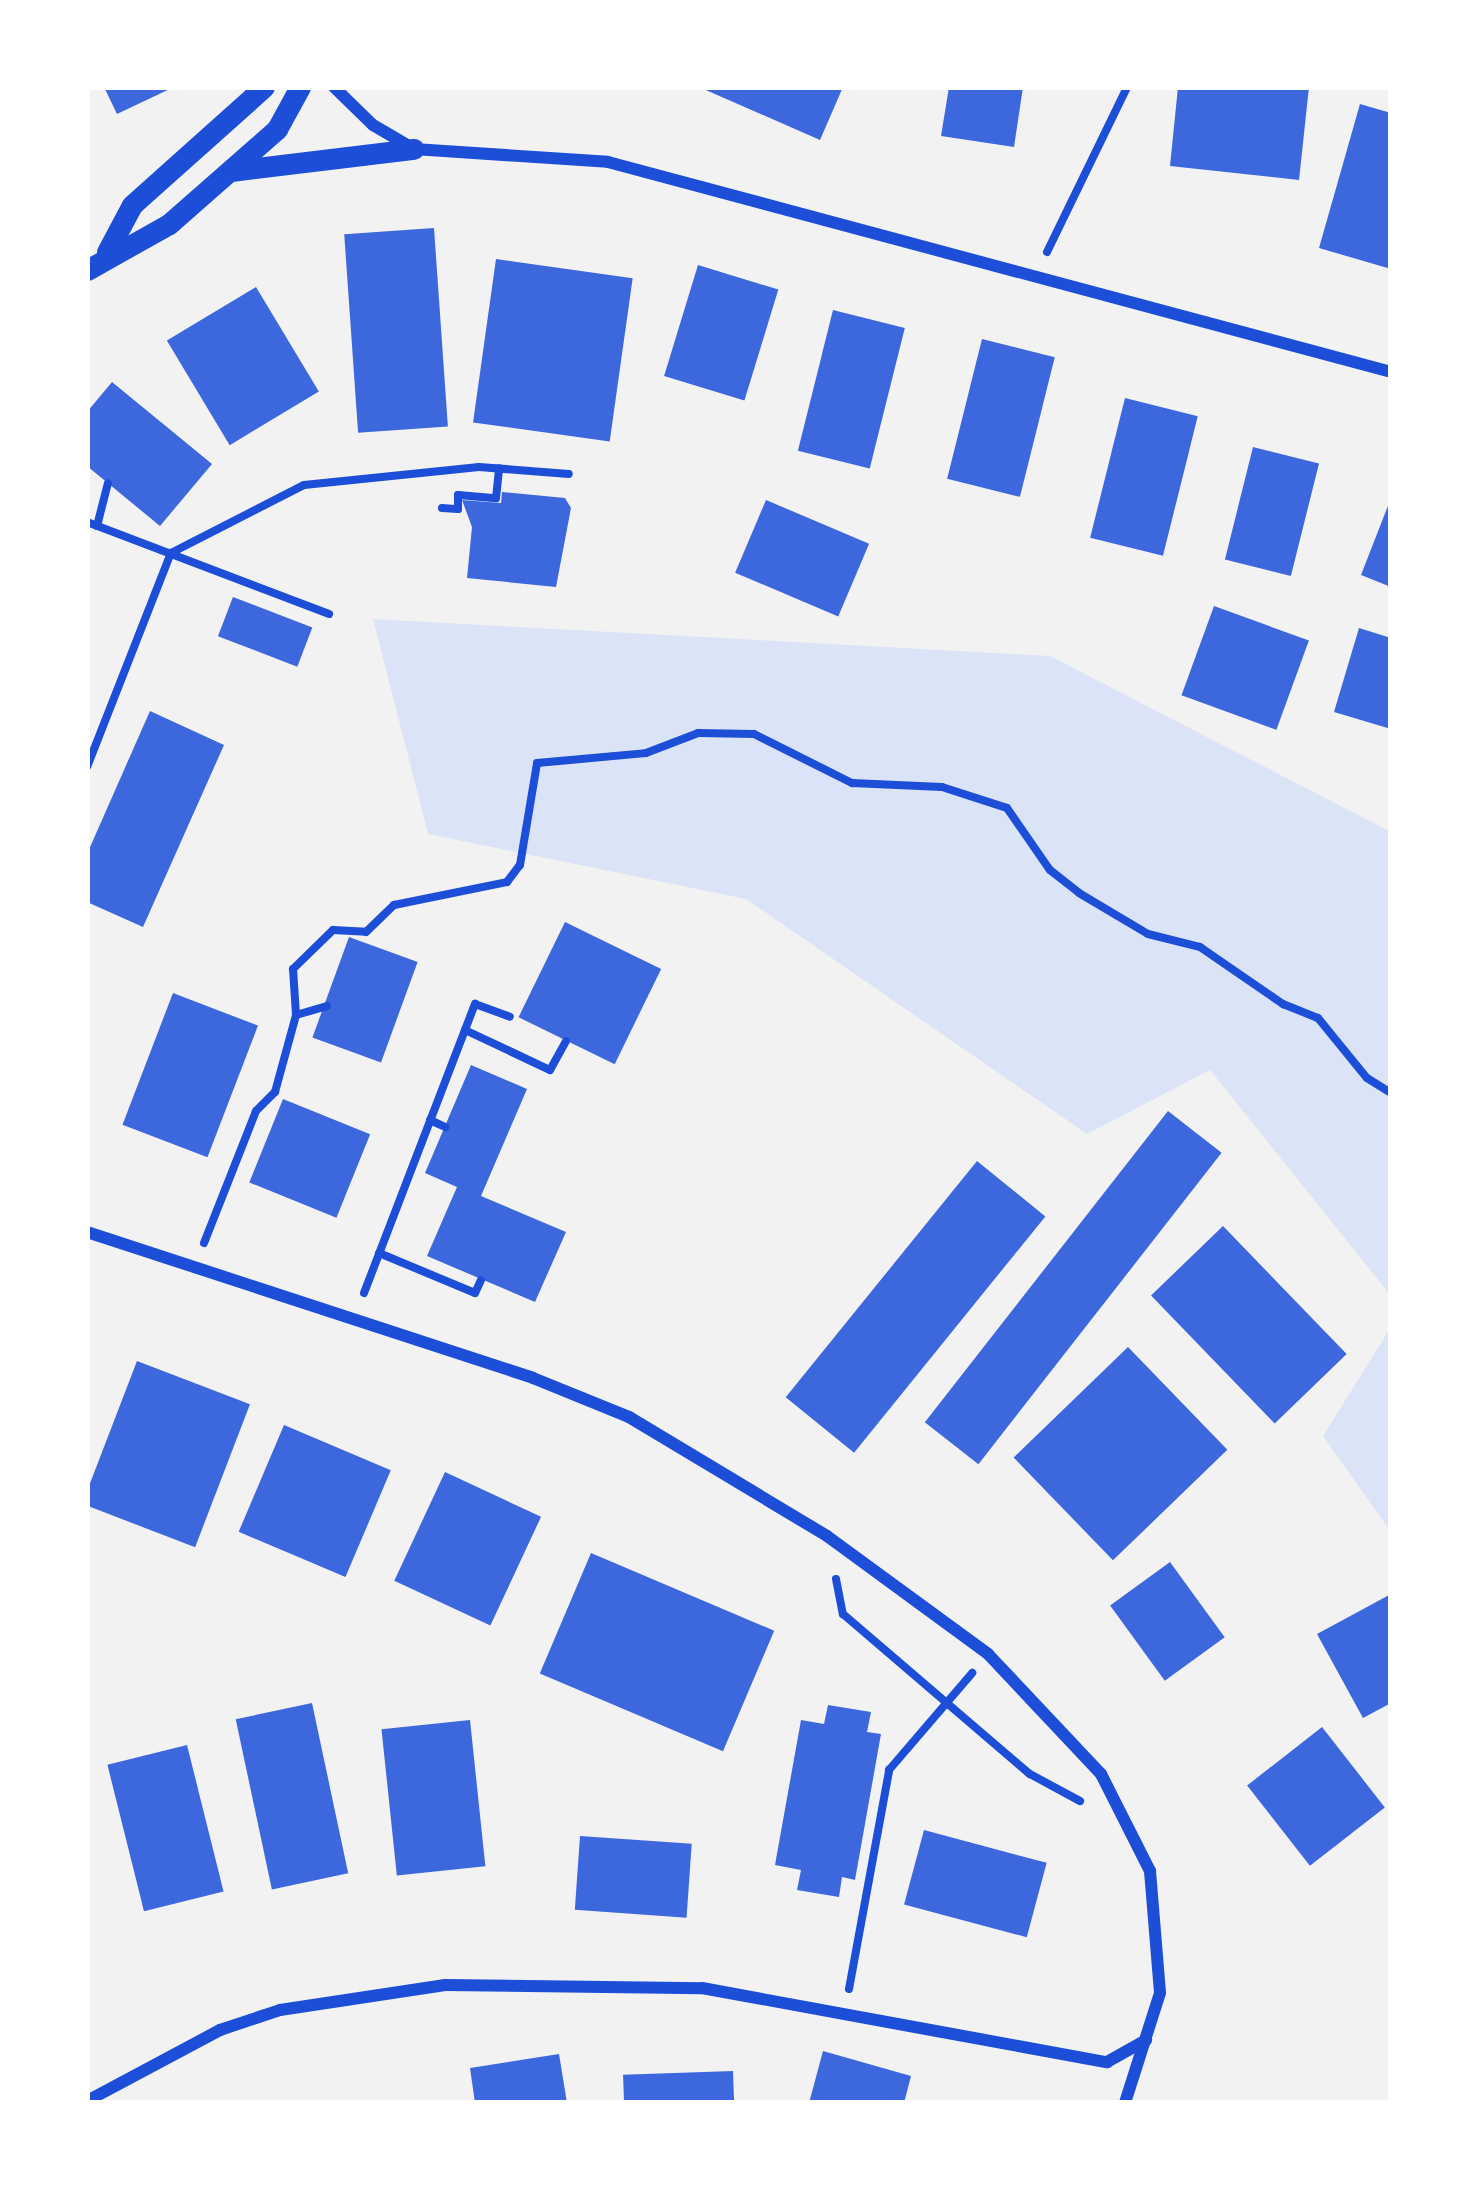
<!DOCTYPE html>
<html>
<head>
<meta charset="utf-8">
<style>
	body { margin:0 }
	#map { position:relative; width:1478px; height:2190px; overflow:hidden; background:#f2f2f2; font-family:Figtree,sans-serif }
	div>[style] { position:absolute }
	.green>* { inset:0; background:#dbe4f7 }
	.building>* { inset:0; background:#3d67dc; transform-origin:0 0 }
	.path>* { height:8px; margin:-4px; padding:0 4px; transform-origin:4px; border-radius:4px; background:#1d4ed8 }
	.minor>* { height:12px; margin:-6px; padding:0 6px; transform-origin:6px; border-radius:6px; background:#1d4ed8 }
	.tertiary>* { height:21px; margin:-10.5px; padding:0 10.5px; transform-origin:10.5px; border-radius:10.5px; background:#1d4ed8 }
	span { translate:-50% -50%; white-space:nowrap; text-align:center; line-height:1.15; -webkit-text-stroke:12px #fff; paint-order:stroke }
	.frame { position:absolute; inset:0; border:90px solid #fff; pointer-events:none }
</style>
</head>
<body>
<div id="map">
	<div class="green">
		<i style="clip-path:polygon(373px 619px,1050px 656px,1391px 832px,1391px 1296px,1210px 1070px,1087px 1134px,746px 899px,428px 834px)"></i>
		<i style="clip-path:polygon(1391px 1327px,1391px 1532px,1323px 1436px)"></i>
	</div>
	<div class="building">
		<i style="clip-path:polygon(104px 87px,174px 87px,117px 114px)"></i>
		<i style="clip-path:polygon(699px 87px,843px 87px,820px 140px)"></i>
		<i style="clip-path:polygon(949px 87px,1023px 87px,1014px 147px,941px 136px)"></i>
		<i style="clip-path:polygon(1178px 87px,1309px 87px,1299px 180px,1170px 166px)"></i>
		<i style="clip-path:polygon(1360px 104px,1391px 113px,1391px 269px,1319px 248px)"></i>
		<i style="left:434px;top:228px;width:199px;height:90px;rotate:86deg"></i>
		<i style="left:496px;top:259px;width:138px;height:165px;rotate:8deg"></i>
		<i style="left:698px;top:265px;width:84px;height:116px;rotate:17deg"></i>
		<i style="left:256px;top:287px;width:122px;height:104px;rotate:59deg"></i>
		<i style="left:833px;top:310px;width:74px;height:145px;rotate:14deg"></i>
		<i style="left:982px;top:339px;width:75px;height:144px;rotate:14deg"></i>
		<i style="clip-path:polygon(112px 382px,212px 464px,160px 526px,87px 466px,87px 412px)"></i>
		<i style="left:1125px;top:398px;width:75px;height:144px;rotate:14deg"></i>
		<i style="left:1253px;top:447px;width:68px;height:116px;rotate:14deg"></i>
		<i style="clip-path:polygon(502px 492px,565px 498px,571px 508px,556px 587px,467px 578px,472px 527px,462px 500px,501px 503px)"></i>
		<i style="clip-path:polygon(1391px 498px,1391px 587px,1361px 575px)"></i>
		<i style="left:766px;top:500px;width:112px;height:79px;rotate:23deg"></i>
		<i style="left:233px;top:597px;width:85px;height:42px;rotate:21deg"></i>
		<i style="left:1214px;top:606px;width:101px;height:95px;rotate:20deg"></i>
		<i style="clip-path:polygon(1359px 628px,1391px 638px,1391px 729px,1334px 712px)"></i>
		<i style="clip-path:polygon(150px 711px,224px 745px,143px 927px,87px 902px,87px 854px)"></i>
		<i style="left:565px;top:922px;width:107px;height:106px;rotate:26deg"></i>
		<i style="left:349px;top:937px;width:73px;height:107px;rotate:20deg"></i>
		<i style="left:173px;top:993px;width:91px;height:141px;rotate:21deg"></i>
		<i style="clip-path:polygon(471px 1065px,527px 1089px,481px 1196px,566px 1232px,535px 1302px,427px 1256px,457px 1187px,425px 1173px)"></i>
		<i style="left:283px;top:1099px;width:94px;height:90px;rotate:22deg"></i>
		<i style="left:1168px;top:1111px;width:68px;height:395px;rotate:38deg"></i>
		<i style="left:977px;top:1161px;width:88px;height:304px;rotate:39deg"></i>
		<i style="left:1223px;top:1226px;width:178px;height:100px;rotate:46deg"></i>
		<i style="left:1128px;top:1347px;width:143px;height:159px;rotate:46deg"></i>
		<i style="left:137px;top:1361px;width:121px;height:153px;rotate:21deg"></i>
		<i style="left:284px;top:1425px;width:116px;height:116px;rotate:23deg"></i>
		<i style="left:445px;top:1472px;width:106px;height:120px;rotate:25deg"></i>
		<i style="left:591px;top:1553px;width:199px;height:131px;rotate:23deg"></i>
		<i style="left:1170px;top:1562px;width:93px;height:74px;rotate:54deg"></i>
		<i style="clip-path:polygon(1391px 1594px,1391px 1703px,1363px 1718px,1317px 1634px)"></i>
		<i style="left:312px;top:1703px;width:174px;height:78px;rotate:78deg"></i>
		<i style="clip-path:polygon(828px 1705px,871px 1712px,867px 1732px,881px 1734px,855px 1880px,842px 1877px,839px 1897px,797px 1890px,801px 1870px,775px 1865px,801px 1720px,824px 1724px)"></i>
		<i style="left:470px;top:1720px;width:147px;height:89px;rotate:84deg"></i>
		<i style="left:1322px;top:1727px;width:102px;height:95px;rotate:52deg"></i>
		<i style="left:187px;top:1745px;width:151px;height:82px;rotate:76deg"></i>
		<i style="left:924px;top:1830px;width:127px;height:77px;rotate:15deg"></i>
		<i style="left:580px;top:1836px;width:112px;height:74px;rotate:4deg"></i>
		<i style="clip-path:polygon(823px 2051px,911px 2076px,904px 2103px,809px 2103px)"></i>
		<i style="clip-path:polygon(559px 2054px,567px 2103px,475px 2103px,470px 2068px)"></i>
		<i style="left:733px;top:2071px;width:32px;height:110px;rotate:88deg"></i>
	</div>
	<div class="path">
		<i style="left:1047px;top:252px;width:183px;rotate:-64.1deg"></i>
		<i style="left:442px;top:508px;width:16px;rotate:4deg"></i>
		<i style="left:458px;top:509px;width:14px;rotate:-90deg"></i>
		<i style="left:458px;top:495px;width:38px;rotate:5deg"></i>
		<i style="left:496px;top:498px;width:30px;rotate:-84deg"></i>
		<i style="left:87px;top:522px;width:259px;rotate:20.8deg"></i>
		<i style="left:97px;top:526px;width:44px;rotate:-75.7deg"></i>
		<i style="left:87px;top:767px;width:230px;rotate:-68.6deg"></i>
		<i style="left:171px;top:553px;width:149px;rotate:-27.1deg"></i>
		<i style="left:304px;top:485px;width:176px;rotate:-5.9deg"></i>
		<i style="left:479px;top:467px;width:90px;rotate:4.4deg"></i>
		<i style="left:296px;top:1015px;width:46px;rotate:-93.7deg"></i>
		<i style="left:293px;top:969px;width:56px;rotate:-44.3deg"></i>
		<i style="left:333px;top:930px;width:33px;rotate:3deg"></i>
		<i style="left:366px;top:932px;width:39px;rotate:-44deg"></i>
		<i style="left:394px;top:905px;width:115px;rotate:-11.5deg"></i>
		<i style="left:507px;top:882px;width:21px;rotate:-53deg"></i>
		<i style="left:520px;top:865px;width:103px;rotate:-80.5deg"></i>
		<i style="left:537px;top:763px;width:109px;rotate:-5.2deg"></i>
		<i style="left:646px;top:753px;width:56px;rotate:-21deg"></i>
		<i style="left:698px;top:733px;width:56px;rotate:1deg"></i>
		<i style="left:754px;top:734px;width:110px;rotate:26.6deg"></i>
		<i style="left:852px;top:783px;width:90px;rotate:2.5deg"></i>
		<i style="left:942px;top:787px;width:68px;rotate:17.9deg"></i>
		<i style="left:1007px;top:808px;width:75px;rotate:55.3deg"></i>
		<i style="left:1050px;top:870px;width:37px;rotate:38deg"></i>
		<i style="left:1079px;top:893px;width:80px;rotate:30.7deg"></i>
		<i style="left:1148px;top:934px;width:54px;rotate:14deg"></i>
		<i style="left:1200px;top:947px;width:101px;rotate:34.5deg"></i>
		<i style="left:1283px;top:1004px;width:38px;rotate:22deg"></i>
		<i style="left:1318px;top:1018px;width:77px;rotate:50.8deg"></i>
		<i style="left:1367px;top:1078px;width:28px;rotate:32deg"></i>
		<i style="left:465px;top:1030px;width:94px;rotate:25.2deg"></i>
		<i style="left:550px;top:1070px;width:33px;rotate:-61deg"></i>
		<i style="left:430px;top:1120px;width:17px;rotate:25deg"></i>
		<i style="left:204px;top:1243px;width:142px;rotate:-68.5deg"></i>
		<i style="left:256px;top:1111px;width:27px;rotate:-45deg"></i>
		<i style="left:275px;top:1092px;width:80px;rotate:-74.7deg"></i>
		<i style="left:296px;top:1015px;width:32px;rotate:-16deg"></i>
		<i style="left:379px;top:1253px;width:104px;rotate:22.6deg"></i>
		<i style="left:475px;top:1293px;width:14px;rotate:-65deg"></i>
		<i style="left:364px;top:1293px;width:310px;rotate:-69deg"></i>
		<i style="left:475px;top:1004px;width:37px;rotate:20deg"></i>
		<i style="left:836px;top:1579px;width:36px;rotate:79deg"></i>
		<i style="left:843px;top:1614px;width:246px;rotate:40.6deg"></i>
		<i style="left:1030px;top:1774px;width:57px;rotate:28.4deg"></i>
		<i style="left:849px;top:1989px;width:223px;rotate:-79.6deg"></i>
		<i style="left:889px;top:1770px;width:128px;rotate:-49.4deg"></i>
	</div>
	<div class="minor">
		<i style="left:334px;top:87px;width:54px;rotate:44.3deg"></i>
		<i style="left:373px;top:125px;width:48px;rotate:30.3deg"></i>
		<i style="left:414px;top:149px;width:194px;rotate:3.8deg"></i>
		<i style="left:608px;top:162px;width:811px;rotate:15.01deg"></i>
		<i style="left:87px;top:1232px;width:469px;rotate:18.1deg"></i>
		<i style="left:533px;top:1378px;width:104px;rotate:22.1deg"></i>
		<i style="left:629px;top:1417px;width:231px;rotate:31deg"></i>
		<i style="left:827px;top:1536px;width:200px;rotate:36.2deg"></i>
		<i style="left:988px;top:1654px;width:165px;rotate:46.7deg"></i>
		<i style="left:1101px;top:1774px;width:109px;rotate:63.2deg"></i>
		<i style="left:1150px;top:1871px;width:122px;rotate:85.3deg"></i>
		<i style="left:1160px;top:1993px;width:115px;rotate:107.7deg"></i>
		<i style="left:87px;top:2101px;width:151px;rotate:-28.1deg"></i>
		<i style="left:220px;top:2030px;width:63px;rotate:-18.4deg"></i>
		<i style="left:280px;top:2010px;width:167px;rotate:-8.6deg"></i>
		<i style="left:445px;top:1985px;width:257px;rotate:0.7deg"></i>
		<i style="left:702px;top:1988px;width:412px;rotate:10.4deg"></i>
		<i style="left:1107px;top:2062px;width:45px;rotate:-29.4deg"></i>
	</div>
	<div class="tertiary">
		<i style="left:231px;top:171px;width:184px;rotate:-6.9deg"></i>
		<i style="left:107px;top:252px;width:53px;rotate:-62deg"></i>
		<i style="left:132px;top:205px;width:177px;rotate:-41.8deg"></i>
		<i style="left:87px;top:270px;width:94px;rotate:-29.3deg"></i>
		<i style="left:169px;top:224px;width:144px;rotate:-41.3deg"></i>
		<i style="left:277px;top:129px;width:48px;rotate:-61.3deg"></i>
	</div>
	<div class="frame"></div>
</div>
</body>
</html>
